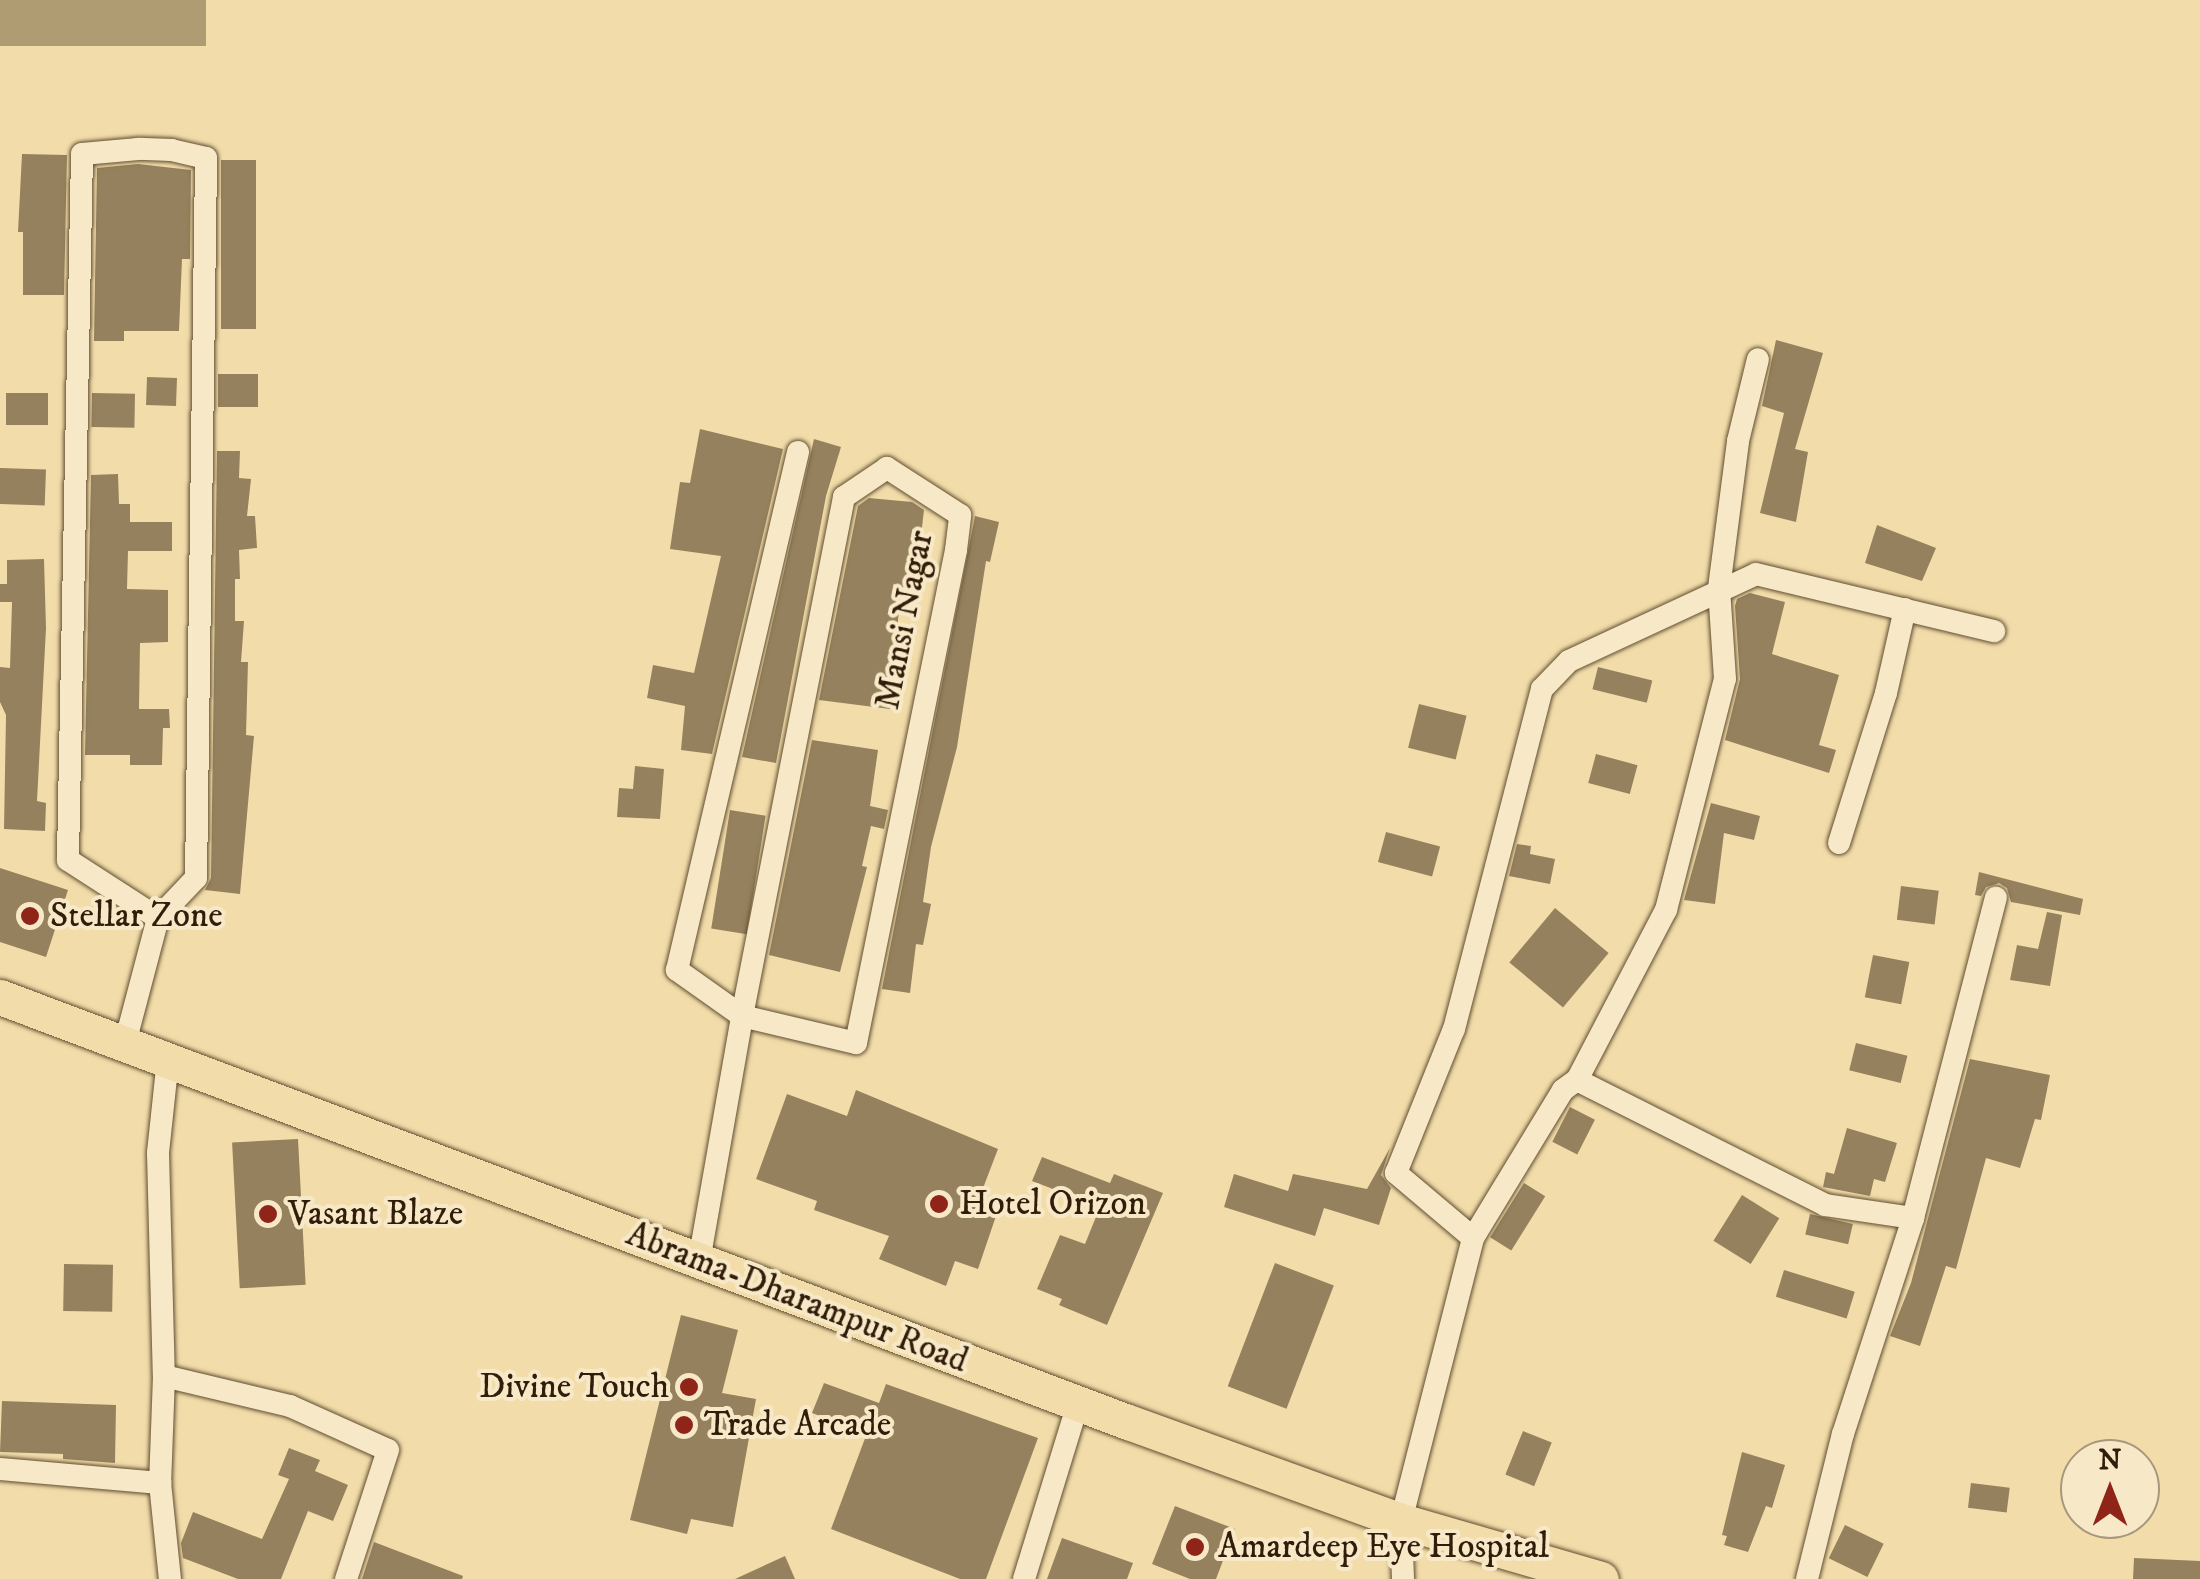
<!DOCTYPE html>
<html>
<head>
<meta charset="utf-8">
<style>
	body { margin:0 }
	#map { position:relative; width:2200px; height:1579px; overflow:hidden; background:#f2ddaa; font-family:"IM FELL DW Pica",serif }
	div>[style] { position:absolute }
	.water>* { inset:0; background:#b09c73; transform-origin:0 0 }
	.building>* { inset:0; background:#95815d; transform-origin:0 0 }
	.roads { filter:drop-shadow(0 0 2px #614d31) drop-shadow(0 0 2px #614d31) }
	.minor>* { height:22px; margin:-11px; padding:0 11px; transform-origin:11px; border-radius:11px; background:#f7e9c8 }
	.primary>* { height:35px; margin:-17.5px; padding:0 17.5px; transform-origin:17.5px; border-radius:17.5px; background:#f2ddaa }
	.dots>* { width:28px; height:28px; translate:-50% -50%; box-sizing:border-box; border:5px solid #f7e9c8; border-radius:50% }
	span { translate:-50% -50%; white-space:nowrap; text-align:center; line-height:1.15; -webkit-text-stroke:8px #f7e9c8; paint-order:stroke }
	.street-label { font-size:35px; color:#311d09 }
	.poi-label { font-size:35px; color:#311d09 }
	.left { translate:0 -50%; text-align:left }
	.right { translate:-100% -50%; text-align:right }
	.north { position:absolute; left:2060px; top:1439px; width:100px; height:100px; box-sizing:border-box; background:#f7e9c8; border:2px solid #a8977c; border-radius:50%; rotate:0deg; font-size:28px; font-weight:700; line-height:40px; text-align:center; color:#311d09 }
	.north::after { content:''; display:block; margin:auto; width:35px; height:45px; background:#8f2418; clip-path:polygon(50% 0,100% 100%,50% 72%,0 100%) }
</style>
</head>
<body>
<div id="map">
	<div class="water">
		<i style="left:0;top:0;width:206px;height:46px"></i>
	</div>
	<div class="building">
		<i style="clip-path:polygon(22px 154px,67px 155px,64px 295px,23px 295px,23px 232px,18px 232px)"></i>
		<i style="left:221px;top:160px;width:35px;height:169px"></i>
		<i style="clip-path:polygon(138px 164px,191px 170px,190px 259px,182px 259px,179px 331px,124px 331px,124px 341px,94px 341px,97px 168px)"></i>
		<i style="clip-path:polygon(1776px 340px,1823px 353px,1795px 449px,1808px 452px,1796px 522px,1760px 513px,1784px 413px,1762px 406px)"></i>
		<i style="left:258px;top:374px;width:33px;height:40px;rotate:90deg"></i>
		<i style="left:147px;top:377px;width:30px;height:28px;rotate:2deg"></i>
		<i style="left:6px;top:393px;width:42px;height:32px"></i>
		<i style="left:92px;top:393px;width:43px;height:34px;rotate:1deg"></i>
		<i style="clip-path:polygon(700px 429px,783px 449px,712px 754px,681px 750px,685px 706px,647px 698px,653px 665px,694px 673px,721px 556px,670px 549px,680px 482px,690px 483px)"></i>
		<i style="clip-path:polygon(814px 439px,841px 447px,826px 496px,776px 763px,742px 757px)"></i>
		<i style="clip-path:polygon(217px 451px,240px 451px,239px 478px,251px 479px,247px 516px,255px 516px,257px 548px,239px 550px,240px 579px,235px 579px,235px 621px,244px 621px,241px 662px,248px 662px,246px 735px,254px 736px,240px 894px,205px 890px,211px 878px)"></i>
		<i style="left:0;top:468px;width:46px;height:36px;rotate:2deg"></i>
		<i style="clip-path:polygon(118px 474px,119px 504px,130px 504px,130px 522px,172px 522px,172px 551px,128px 551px,127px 589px,168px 590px,168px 642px,140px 643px,139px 709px,169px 709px,170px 728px,163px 728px,162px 765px,130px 765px,130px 755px,85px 755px,91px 475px)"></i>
		<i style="clip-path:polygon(869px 498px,912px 502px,924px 510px,919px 553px,911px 552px,906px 588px,901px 587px,890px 709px,819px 700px,858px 506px)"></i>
		<i style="clip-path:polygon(975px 516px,999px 522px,990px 562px,986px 561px,957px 747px,931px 847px,923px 902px,931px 904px,923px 945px,916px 944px,910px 993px,882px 989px)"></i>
		<i style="clip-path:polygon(1877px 525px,1936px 548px,1922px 581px,1865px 563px)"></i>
		<i style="clip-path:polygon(44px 559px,46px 628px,37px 801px,46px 803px,45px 831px,4px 829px,6px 715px,0 702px,0 667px,10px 668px,12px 602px,0 602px,0 584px,7px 584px,7px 560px)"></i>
		<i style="clip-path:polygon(1750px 593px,1785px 602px,1772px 654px,1839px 675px,1819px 745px,1836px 750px,1829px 773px,1725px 740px,1740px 679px,1735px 606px,1737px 599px)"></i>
		<i style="left:1598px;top:667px;width:56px;height:23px;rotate:14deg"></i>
		<i style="left:1419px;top:704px;width:49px;height:45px;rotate:14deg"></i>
		<i style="clip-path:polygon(812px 740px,878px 750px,870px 806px,888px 810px,884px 829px,871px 826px,862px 866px,867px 867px,840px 972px,769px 955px)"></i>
		<i style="left:1596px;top:754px;width:43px;height:30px;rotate:15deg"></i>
		<i style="clip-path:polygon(635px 766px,664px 769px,660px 819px,617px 817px,619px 788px,633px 789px)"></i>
		<i style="clip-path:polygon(1711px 803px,1760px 816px,1754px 840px,1724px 833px,1715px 904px,1684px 900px)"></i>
		<i style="left:730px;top:810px;width:36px;height:120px;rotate:9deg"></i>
		<i style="left:1386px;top:832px;width:56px;height:31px;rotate:15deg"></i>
		<i style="clip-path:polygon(1517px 844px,1531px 846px,1530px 854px,1555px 859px,1550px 884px,1509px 876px)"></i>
		<i style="clip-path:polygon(0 868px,68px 890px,46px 957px,0 942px)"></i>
		<i style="clip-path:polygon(1979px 872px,2083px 899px,2080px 915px,2011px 902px,2007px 888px,1999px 883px,1986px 887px,1981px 896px,1975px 895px)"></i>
		<i style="left:1901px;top:886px;width:38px;height:34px;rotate:7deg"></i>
		<i style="left:1555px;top:908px;width:70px;height:71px;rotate:40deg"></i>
		<i style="clip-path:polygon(2047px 912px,2062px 915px,2050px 986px,2010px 980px,2017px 945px,2038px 949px)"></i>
		<i style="left:1873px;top:955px;width:37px;height:43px;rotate:11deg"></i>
		<i style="left:1856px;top:1043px;width:53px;height:28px;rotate:14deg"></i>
		<i style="clip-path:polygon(1970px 1059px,2050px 1075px,2041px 1120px,2035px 1119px,2020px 1168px,1986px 1158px,1956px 1269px,1946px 1266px,1920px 1346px,1890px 1336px,1911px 1283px)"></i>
		<i style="clip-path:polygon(856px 1090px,998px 1149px,975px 1209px,996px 1216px,978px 1269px,955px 1261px,946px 1286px,879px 1259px,889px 1236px,814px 1210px,817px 1201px,756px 1179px,787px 1094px,847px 1116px)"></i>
		<i style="left:1570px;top:1107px;width:28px;height:39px;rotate:27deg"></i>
		<i style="clip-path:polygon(1847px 1128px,1897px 1143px,1885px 1182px,1874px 1179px,1870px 1196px,1823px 1187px,1826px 1172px,1834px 1174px)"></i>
		<i style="left:298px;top:1139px;width:146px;height:66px;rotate:87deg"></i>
		<i style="clip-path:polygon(1390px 1148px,1381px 1175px,1391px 1188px,1379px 1225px,1324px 1208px,1315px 1236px,1224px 1207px,1234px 1174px,1288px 1191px,1293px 1174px,1367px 1189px)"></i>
		<i style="clip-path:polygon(1042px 1157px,1110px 1183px,1114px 1174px,1163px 1193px,1107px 1325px,1059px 1305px,1062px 1299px,1037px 1289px,1060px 1235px,1085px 1244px,1100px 1207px,1032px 1181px)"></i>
		<i style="left:1524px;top:1183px;width:25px;height:64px;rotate:32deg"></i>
		<i style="left:1742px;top:1195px;width:44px;height:54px;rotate:32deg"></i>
		<i style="left:1810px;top:1214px;width:44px;height:21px;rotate:13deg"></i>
		<i style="left:1275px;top:1263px;width:63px;height:132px;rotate:21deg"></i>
		<i style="left:64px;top:1264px;width:49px;height:47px;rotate:1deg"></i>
		<i style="left:1784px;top:1270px;width:74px;height:28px;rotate:17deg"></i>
		<i style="clip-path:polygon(681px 1315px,738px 1330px,722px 1393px,756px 1399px,733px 1527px,691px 1519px,687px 1534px,630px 1520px)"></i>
		<i style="clip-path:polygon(824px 1383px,879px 1403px,886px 1384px,1038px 1438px,986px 1579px,960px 1579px,831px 1529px,867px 1433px,812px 1413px)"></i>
		<i style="clip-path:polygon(2px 1401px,116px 1405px,115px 1463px,63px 1459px,63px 1454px,0 1452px)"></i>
		<i style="left:1523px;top:1431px;width:31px;height:47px;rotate:22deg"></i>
		<i style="clip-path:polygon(289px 1448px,320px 1460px,315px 1471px,348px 1485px,333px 1521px,308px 1511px,281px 1579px,238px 1579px,183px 1558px,181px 1543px,193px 1512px,262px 1539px,289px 1479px,278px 1475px)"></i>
		<i style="clip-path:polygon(1742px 1452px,1785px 1465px,1772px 1508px,1766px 1506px,1748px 1552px,1724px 1545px,1727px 1536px,1722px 1535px)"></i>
		<i style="left:1971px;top:1483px;width:39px;height:25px;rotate:7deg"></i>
		<i style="clip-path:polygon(1175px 1506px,1235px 1529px,1216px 1579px,1190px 1579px,1152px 1564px)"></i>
		<i style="left:1845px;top:1525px;width:43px;height:37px;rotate:26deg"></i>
		<i style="clip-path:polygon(1062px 1538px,1133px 1563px,1127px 1579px,1047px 1579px)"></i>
		<i style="clip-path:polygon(374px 1542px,463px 1576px,462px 1579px,362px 1579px)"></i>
		<i style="clip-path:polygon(785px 1556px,795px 1579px,735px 1579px)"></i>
		<i style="clip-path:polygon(2134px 1558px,2200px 1561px,2200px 1579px,2133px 1579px)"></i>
	</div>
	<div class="roads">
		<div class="minor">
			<i style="left:1839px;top:843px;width:157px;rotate:-72.6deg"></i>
			<i style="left:1886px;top:693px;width:86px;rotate:-77.3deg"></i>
			<i style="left:125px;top:1043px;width:129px;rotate:-75.2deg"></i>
			<i style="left:158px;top:918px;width:55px;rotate:-46.5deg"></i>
			<i style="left:196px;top:878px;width:720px;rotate:-89.2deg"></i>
			<i style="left:206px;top:158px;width:35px;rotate:-167deg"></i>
			<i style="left:172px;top:150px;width:34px;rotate:-178deg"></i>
			<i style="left:138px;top:149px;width:56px;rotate:174.9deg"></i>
			<i style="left:82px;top:154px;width:706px;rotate:91.14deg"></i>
			<i style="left:68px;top:860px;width:107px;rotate:32.8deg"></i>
			<i style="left:168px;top:1059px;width:95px;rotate:96.1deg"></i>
			<i style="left:158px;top:1153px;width:223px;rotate:88.5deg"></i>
			<i style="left:164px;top:1376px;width:107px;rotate:92.1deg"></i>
			<i style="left:160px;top:1483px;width:97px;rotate:84.1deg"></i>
			<i style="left:1577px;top:1080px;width:278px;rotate:26.7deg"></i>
			<i style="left:1825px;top:1205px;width:89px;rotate:8.4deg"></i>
			<i style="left:1473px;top:1238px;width:101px;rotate:-139.8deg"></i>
			<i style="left:1396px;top:1173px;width:155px;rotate:-68.1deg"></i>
			<i style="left:1454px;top:1029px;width:351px;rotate:-75.5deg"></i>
			<i style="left:1542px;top:689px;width:39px;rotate:-46deg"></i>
			<i style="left:1569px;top:661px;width:206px;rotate:-24.9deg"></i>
			<i style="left:1756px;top:574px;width:245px;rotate:13.5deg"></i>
			<i style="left:699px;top:1261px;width:249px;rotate:-80deg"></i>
			<i style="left:742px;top:1016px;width:117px;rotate:13.3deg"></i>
			<i style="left:856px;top:1043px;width:503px;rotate:-78.53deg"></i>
			<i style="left:956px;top:550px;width:35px;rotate:-83deg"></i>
			<i style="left:960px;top:515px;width:87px;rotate:-147.2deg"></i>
			<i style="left:887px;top:468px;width:52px;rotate:146deg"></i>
			<i style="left:844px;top:497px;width:529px;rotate:101.12deg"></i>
			<i style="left:742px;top:1016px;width:80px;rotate:-144.7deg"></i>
			<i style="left:677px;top:970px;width:532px;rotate:-76.85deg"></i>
			<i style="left:164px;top:1376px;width:130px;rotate:13.4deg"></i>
			<i style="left:290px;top:1406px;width:107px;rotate:24.2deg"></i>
			<i style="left:388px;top:1450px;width:136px;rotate:108deg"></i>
			<i style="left:0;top:1469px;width:161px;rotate:5deg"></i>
			<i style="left:1024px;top:1579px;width:184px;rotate:-72.9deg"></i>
			<i style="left:1403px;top:1579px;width:58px;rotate:-92deg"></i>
			<i style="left:1401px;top:1521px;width:292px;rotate:-75.7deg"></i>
			<i style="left:1473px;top:1238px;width:173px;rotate:-58.7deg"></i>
			<i style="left:1563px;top:1090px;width:17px;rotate:-36deg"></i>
			<i style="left:1577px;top:1080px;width:192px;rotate:-62.4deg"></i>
			<i style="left:1666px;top:910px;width:238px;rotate:-75.7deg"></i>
			<i style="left:1725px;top:679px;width:91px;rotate:-93.8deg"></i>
			<i style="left:1719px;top:588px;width:148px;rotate:-82.6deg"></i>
			<i style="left:1738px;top:441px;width:84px;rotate:-76.3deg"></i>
			<i style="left:1807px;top:1579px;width:149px;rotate:-76.1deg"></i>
			<i style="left:1843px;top:1434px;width:227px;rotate:-72deg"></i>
			<i style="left:1913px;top:1218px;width:331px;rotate:-75.5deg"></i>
		</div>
		<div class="primary">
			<i style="left:0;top:997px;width:1205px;rotate:20.65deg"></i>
			<i style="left:1128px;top:1422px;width:290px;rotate:19.9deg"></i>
			<i style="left:1401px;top:1521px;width:208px;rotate:16.2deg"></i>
		</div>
	</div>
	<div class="dots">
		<i style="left:30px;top:916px;background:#8f2418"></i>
		<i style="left:939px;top:1204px;background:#8f2418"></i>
		<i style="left:268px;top:1214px;background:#8f2418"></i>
		<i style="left:689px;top:1387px;background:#8f2418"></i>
		<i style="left:684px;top:1425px;background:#8f2418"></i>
		<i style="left:1195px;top:1547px;background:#8f2418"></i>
	</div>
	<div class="street-label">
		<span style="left:905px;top:620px;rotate:-79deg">Mansi Nagar</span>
		<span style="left:797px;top:1298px;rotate:21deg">Abrama-Dharampur Road</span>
	</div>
	<div class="poi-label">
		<span class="left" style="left:50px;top:916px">Stellar Zone</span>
		<span class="left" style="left:959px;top:1204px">Hotel Orizon</span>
		<span class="left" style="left:288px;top:1214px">Vasant Blaze</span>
		<span class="right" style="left:669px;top:1387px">Divine Touch</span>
		<span class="left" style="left:704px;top:1425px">Trade Arcade</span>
		<span class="left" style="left:1218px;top:1547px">Amardeep Eye Hospital</span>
	</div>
	<div class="north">N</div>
</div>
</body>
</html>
